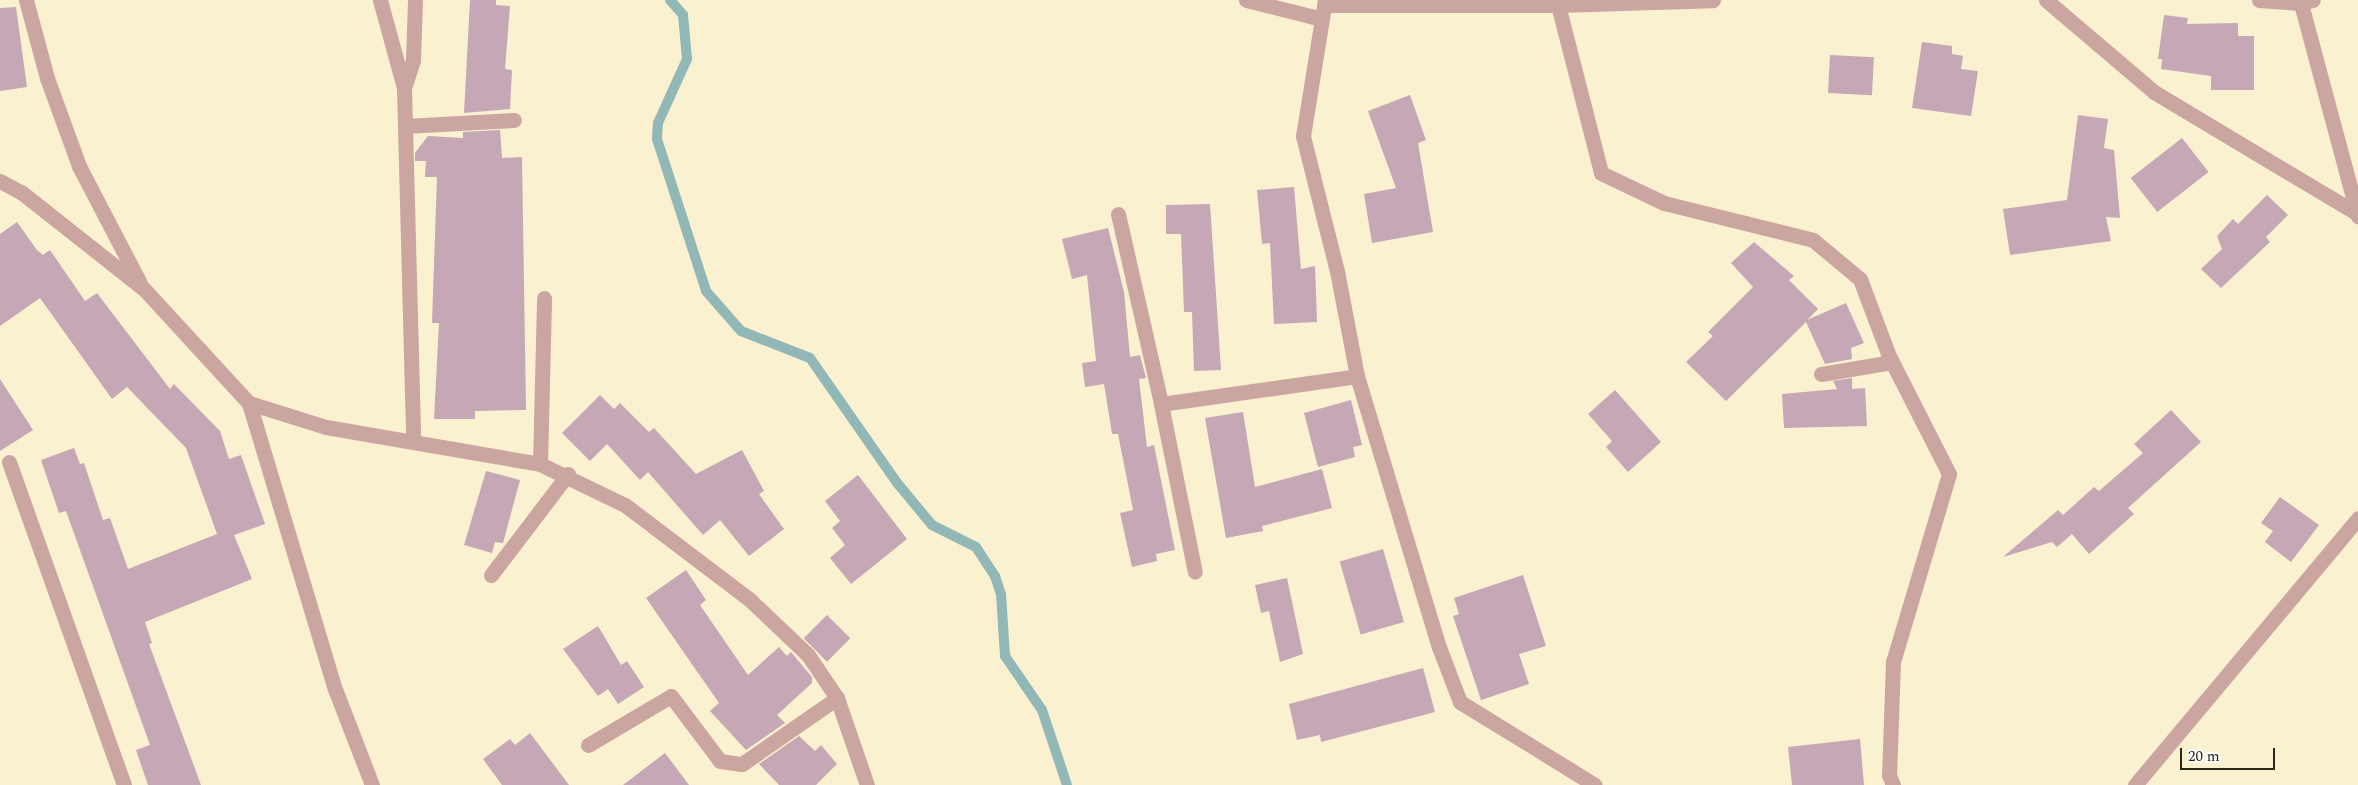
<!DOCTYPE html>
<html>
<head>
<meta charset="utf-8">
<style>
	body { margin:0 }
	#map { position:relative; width:2358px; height:785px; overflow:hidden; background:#faf1d0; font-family:Spectral,serif }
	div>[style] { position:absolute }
	.stream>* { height:10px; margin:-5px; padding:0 5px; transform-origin:5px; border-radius:5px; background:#92b7b7 }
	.building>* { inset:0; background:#c5a7b5; transform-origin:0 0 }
	.minor>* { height:15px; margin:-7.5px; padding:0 7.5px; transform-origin:7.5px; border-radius:7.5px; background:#cba5a0 }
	span { translate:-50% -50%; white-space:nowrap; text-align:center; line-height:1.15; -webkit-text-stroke:4.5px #fff; paint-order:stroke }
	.scale { position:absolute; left:2180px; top:748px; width:95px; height:22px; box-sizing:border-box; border:2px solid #29261a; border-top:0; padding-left:6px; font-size:15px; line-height:18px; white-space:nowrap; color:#29261a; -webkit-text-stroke:4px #fff; paint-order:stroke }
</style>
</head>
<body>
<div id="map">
	<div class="stream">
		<i style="left:670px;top:0;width:20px;rotate:49deg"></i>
		<i style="left:683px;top:15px;width:44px;rotate:84.8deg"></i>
		<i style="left:687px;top:59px;width:70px;rotate:114.4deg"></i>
		<i style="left:658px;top:123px;width:16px;rotate:94deg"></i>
		<i style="left:657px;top:139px;width:160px;rotate:72.1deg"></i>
		<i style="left:706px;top:291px;width:53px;rotate:48.8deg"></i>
		<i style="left:741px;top:331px;width:74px;rotate:21.4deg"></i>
		<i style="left:810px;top:358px;width:154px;rotate:55.1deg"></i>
		<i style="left:898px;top:484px;width:53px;rotate:50.3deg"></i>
		<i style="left:932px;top:525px;width:49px;rotate:26.6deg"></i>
		<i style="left:976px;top:547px;width:35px;rotate:57deg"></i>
		<i style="left:995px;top:576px;width:19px;rotate:72deg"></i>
		<i style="left:1001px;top:594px;width:62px;rotate:86.3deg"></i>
		<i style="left:1005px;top:656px;width:65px;rotate:55.6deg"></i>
		<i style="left:1042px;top:710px;width:79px;rotate:71.6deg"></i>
	</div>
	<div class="building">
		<i style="clip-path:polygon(470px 0,496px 0,496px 5px,510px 6px,505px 69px,512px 70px,510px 109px,464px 113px)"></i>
		<i style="clip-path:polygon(16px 7px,27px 87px,0 91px,0 8px)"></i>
		<i style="clip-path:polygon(2164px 15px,2188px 18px,2187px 24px,2238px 23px,2238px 36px,2254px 36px,2254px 90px,2211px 90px,2211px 76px,2161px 69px,2162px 59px,2158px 59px)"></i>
		<i style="clip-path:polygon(1922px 42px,1952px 46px,1952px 54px,1963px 56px,1961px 69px,1978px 71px,1971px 116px,1912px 108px)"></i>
		<i style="left:1830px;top:55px;width:44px;height:38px;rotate:3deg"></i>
		<i style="clip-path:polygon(1410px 95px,1426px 140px,1418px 143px,1433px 232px,1372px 243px,1364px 194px,1396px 188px,1368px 111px)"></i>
		<i style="clip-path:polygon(2078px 115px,2108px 119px,2104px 148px,2114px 150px,2120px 218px,2106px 217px,2111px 241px,2010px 255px,2003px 209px,2067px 200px)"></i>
		<i style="clip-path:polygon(500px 130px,502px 158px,522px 157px,526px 410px,475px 411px,475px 419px,434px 419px,439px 323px,432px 323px,437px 177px,425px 177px,426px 161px,415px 161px,415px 153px,428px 136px,463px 138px,463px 132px)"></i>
		<i style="left:2182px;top:138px;width:43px;height:65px;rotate:52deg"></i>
		<i style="clip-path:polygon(1294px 187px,1301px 269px,1315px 266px,1317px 322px,1274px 324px,1270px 243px,1262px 244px,1257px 190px)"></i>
		<i style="clip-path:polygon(2267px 195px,2288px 215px,2266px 237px,2270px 242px,2221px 288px,2201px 269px,2222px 249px,2217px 236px,2233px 219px,2238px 224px)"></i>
		<i style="clip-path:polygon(1210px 204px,1221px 370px,1194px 371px,1192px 312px,1184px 312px,1181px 234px,1166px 234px,1166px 205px)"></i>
		<i style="clip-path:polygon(17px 222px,37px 250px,43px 255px,50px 250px,85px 301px,97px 293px,170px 389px,174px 384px,220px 431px,229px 459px,241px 455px,265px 524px,234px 535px,252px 579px,145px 622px,152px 643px,149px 644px,201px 785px,148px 785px,136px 750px,150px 745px,66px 511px,59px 513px,41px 460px,74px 448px,80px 464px,84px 463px,103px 520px,110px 518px,128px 569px,217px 534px,186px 448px,127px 387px,112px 399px,40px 298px,0 326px,0 234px)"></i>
		<i style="clip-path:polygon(1108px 228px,1124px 292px,1130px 357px,1140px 355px,1146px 378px,1139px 379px,1147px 447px,1154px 445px,1175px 550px,1156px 554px,1157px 561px,1132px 567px,1120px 513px,1133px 510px,1118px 434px,1112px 434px,1104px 384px,1085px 387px,1082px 363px,1096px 361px,1087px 275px,1072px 279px,1062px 239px)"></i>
		<i style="clip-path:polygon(1754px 242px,1794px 276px,1789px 280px,1818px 309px,1807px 320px,1846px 303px,1864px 343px,1851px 348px,1852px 359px,1825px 364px,1806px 322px,1726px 401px,1686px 362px,1713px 336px,1708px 332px,1753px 287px,1731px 263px)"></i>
		<i style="clip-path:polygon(1852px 378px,1852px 389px,1865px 388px,1867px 426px,1784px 428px,1782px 394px,1837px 389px,1833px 381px)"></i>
		<i style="clip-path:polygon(0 379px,33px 430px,0 451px)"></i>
		<i style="clip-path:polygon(1615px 390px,1661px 442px,1628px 472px,1606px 447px,1612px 441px,1588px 414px)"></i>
		<i style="clip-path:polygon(600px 395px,614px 409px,620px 403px,649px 432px,654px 428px,696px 474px,742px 450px,764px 491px,759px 494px,784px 529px,749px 556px,720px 520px,703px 535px,648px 472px,640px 480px,607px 444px,590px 461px,562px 433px)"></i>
		<i style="clip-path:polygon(1351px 400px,1362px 445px,1353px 447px,1355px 457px,1318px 467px,1304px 413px)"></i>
		<i style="clip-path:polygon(2171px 410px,2201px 442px,2128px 508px,2134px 514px,2089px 554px,2072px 534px,2057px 547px,2052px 542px,2003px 557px,2058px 510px,2063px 515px,2094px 487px,2099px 491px,2143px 453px,2134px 444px)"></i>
		<i style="clip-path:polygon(1243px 412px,1255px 487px,1322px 469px,1332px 508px,1262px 526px,1263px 531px,1226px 538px,1205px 418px)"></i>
		<i style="clip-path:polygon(486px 471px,520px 480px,503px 543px,495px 542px,492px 553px,464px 545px)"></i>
		<i style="clip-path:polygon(858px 475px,907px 539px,851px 584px,830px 558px,845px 545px,832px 528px,840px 521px,825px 501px)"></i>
		<i style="clip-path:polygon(2280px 497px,2319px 525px,2291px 562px,2265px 542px,2273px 531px,2261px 523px)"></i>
		<i style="left:1383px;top:549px;width:76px;height:45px;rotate:74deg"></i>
		<i style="clip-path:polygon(686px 570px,706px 600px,700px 605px,748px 675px,779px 647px,787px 656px,791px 652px,812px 677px,812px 683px,777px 715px,785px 723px,746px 750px,710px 711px,719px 703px,646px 598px)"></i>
		<i style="clip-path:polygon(1523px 575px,1546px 646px,1519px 654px,1529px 684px,1481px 700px,1453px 616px,1459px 614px,1454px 598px)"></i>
		<i style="clip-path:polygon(1287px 578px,1303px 654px,1280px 662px,1269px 611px,1261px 613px,1255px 585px)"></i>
		<i style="left:827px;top:615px;width:33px;height:33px;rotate:45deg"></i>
		<i style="clip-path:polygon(598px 626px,621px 665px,627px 661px,644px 687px,618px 704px,608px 689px,598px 696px,563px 649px)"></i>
		<i style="clip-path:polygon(1423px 668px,1435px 712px,1321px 742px,1320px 735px,1297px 740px,1289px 704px)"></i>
		<i style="clip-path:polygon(530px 733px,569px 785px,502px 785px,483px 759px,510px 739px,515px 745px)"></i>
		<i style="clip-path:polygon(799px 736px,815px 751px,821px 745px,837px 764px,816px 785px,779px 785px,759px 764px)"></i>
		<i style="clip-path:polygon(1860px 739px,1864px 785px,1792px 785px,1788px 747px)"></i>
		<i style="clip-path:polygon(665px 753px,689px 785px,623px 785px)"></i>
	</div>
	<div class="minor">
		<i style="left:26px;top:0;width:81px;rotate:74.9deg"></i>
		<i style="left:47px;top:78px;width:94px;rotate:70deg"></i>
		<i style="left:79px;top:166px;width:132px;rotate:62.5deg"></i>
		<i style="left:380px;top:0;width:91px;rotate:74.7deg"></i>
		<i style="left:404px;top:88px;width:353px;rotate:88.5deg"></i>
		<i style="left:1246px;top:0;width:78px;rotate:14deg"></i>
		<i style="left:1325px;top:0;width:138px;rotate:99.2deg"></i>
		<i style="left:1303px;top:136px;width:139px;rotate:75.9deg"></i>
		<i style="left:1337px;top:271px;width:107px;rotate:79.2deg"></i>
		<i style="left:1357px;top:376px;width:283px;rotate:73.2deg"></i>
		<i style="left:1439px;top:647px;width:59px;rotate:69.1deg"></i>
		<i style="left:1460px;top:702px;width:158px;rotate:31.6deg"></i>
		<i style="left:2046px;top:0;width:142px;rotate:40.4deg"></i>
		<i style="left:2154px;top:92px;width:235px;rotate:30.9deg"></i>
		<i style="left:2259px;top:0;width:42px;rotate:4.1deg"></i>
		<i style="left:2301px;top:3px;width:12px;rotate:-14deg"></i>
		<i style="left:2300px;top:0;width:224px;rotate:75deg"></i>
		<i style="left:1324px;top:5px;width:234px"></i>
		<i style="left:1558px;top:5px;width:173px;rotate:75.6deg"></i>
		<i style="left:1601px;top:173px;width:70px;rotate:25.5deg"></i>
		<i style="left:1664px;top:203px;width:154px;rotate:13.9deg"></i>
		<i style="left:1813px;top:240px;width:61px;rotate:39.7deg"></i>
		<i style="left:1860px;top:279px;width:82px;rotate:69.4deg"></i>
		<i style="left:1889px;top:356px;width:132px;rotate:63deg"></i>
		<i style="left:1949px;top:474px;width:196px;rotate:106.6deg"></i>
		<i style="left:1893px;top:662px;width:113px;rotate:92deg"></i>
		<i style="left:1889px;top:775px;width:11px;rotate:68deg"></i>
		<i style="left:1558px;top:5px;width:155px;rotate:-1.8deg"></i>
		<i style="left:404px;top:88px;width:28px;rotate:-72deg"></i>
		<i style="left:413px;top:61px;width:61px;rotate:-88.1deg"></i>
		<i style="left:405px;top:126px;width:109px;rotate:-3.2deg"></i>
		<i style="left:0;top:181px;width:24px;rotate:28deg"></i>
		<i style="left:21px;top:192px;width:157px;rotate:38.3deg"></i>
		<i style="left:144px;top:289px;width:155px;rotate:47.4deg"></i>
		<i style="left:249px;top:403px;width:299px;rotate:73.3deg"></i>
		<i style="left:335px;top:689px;width:103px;rotate:68.9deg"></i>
		<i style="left:1118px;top:214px;width:195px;rotate:77.2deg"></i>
		<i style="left:1161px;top:404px;width:198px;rotate:-8.1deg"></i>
		<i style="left:1821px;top:374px;width:72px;rotate:-9.6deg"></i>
		<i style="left:249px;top:403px;width:81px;rotate:17.3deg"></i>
		<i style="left:326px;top:427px;width:217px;rotate:9.8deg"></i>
		<i style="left:540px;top:464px;width:94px;rotate:25.8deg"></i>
		<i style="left:625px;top:505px;width:156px;rotate:37.2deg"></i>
		<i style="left:749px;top:599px;width:81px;rotate:43.5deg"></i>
		<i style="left:808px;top:655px;width:52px;rotate:56deg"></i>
		<i style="left:837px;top:698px;width:92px;rotate:71deg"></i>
		<i style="left:1161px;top:404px;width:171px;rotate:78.6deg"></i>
		<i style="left:9px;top:462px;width:343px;rotate:70.4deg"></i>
		<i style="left:540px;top:464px;width:166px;rotate:-88.6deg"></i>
		<i style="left:491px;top:575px;width:127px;rotate:-52.7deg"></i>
		<i style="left:588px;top:745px;width:96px;rotate:-30.6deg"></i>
		<i style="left:671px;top:696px;width:81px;rotate:53deg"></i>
		<i style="left:720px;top:761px;width:22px;rotate:8deg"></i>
		<i style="left:742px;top:764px;width:116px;rotate:-34.8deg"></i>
		<i style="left:2135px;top:785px;width:348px;rotate:-50.1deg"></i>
	</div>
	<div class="scale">20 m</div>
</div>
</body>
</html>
